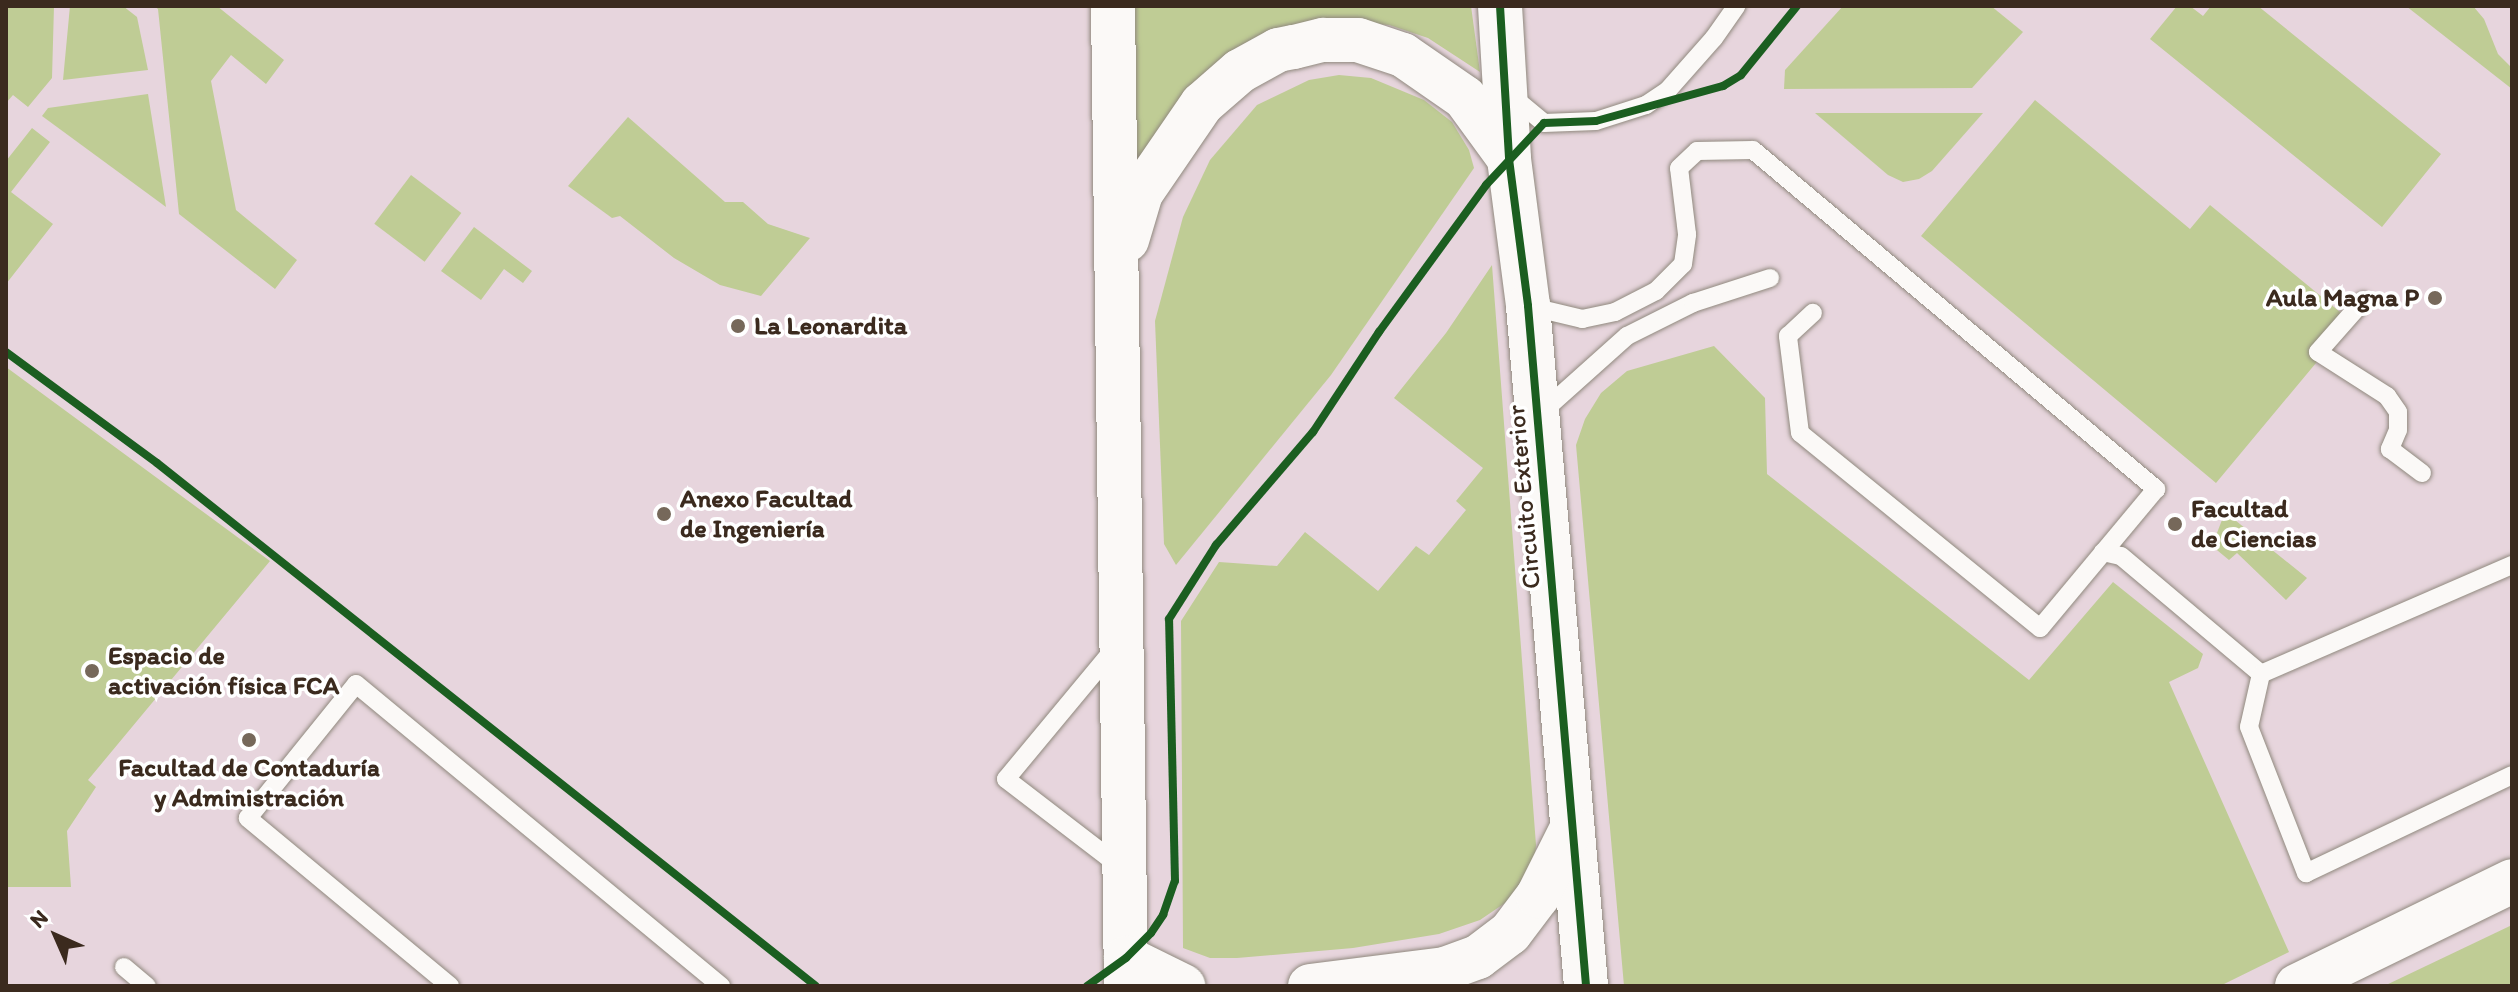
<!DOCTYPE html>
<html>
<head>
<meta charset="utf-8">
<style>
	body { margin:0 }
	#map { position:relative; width:2518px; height:992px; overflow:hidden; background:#e4dac9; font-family:Itim,sans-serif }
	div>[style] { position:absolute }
	.built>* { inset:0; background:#e7d5dd; transform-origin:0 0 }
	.green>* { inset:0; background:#bfcc95; transform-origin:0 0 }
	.roads { filter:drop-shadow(0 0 2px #90897e) drop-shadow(0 0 2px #90897e) }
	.service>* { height:18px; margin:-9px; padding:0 9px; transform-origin:9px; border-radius:9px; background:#fbf9f7 }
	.tertiary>* { height:44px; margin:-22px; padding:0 22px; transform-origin:22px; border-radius:22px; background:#fbf9f7 }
	.cycleway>* { height:8px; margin:-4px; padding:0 4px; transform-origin:4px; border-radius:4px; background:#1b5e20 }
	.dots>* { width:22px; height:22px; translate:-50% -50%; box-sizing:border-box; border:4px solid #fff; border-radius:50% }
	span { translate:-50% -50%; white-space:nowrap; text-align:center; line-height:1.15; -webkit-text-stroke:7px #fff; paint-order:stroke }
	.poi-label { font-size:26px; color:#3b2a1e; font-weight:700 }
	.right { translate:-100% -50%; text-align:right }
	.left { translate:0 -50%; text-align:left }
	.street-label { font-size:26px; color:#3b2a1e }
	.frame { position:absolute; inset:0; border:8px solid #3b2a1e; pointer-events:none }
	.north { position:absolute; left:16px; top:896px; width:80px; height:80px; -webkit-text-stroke:6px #fff; paint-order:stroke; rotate:315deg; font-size:22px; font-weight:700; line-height:32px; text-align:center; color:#3b2a1e }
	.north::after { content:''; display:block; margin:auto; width:28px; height:36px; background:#3b2a1e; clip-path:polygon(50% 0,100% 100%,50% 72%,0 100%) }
</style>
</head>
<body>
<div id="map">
	<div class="built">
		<i style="left:6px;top:6px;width:2506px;height:980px"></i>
	</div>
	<div class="green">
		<i style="clip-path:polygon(6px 6px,54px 6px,52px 78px,28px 107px,13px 95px,6px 103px)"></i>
		<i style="clip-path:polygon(70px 6px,123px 6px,137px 17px,148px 70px,63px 80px)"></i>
		<i style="clip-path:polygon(154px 6px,217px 6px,284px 60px,266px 84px,231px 55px,211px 81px,236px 210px,297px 260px,275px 289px,179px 214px,158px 9px)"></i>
		<i style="clip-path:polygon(1136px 6px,1471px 6px,1480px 72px,1428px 38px,1389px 25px,1316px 19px,1131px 181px,1132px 13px)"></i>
		<i style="clip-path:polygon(1843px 6px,1991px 6px,2023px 32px,1972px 88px,1784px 89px,1785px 70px)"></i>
		<i style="clip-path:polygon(2177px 6px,2190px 6px,2203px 16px,2211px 6px,2258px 6px,2441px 154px,2382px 227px,2150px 39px)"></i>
		<i style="clip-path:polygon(2406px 6px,2473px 6px,2484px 19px,2498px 54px,2512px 68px,2512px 89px)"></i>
		<i style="clip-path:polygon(1339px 75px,1371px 78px,1424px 100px,1452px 122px,1469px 150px,1474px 168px,1331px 375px,1176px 565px,1164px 544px,1155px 321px,1183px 217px,1210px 160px,1257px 105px,1309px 80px)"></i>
		<i style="clip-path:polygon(148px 94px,166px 207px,42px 116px,48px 108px)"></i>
		<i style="clip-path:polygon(2035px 100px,2190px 229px,2210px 205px,2351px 321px,2216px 483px,1921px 236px)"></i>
		<i style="clip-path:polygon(1815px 113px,1983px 113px,1932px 171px,1919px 179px,1903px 182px,1888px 175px)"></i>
		<i style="clip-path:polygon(628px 117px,725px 202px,743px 202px,768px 224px,810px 238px,761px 296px,720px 285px,674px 258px,620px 216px,612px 218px,568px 186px)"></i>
		<i style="clip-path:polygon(32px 128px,50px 142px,11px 192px,53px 224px,6px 284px,6px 161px)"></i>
		<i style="left:411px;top:175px;width:63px;height:61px;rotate:37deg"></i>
		<i style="clip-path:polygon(474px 227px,532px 271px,523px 283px,504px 269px,481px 300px,441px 271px)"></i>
		<i style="clip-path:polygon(1492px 265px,1536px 845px,1534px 864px,1524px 884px,1505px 903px,1480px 920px,1439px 934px,1353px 948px,1237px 958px,1210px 958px,1183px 948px,1181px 621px,1219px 562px,1277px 566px,1305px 532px,1378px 591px,1416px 546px,1429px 555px,1466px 510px,1456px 501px,1483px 468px,1394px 398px,1446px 333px)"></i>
		<i style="clip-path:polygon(1714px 346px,1765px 398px,1767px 474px,2029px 680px,2113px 582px,2203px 654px,2198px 668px,2169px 682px,2289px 952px,2220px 986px,1624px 986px,1576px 445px,1585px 419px,1601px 393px,1627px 371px)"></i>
		<i style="clip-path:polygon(6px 367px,270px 561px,88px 780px,96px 787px,67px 831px,71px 887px,6px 887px)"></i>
		<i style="clip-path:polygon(2225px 512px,2307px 578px,2286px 600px,2237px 553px,2229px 560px,2212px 546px)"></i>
		<i style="clip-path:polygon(2512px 925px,2512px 986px,2384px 986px)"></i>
	</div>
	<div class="roads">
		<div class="service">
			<i style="left:1509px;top:94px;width:45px;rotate:39.6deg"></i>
			<i style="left:1544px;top:123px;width:52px;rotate:-2.2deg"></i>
			<i style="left:1596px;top:121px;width:52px;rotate:-17.7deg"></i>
			<i style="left:1646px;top:105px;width:27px;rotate:-34deg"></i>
			<i style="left:1668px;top:90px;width:69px;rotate:-48.5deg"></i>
			<i style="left:1714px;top:38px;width:39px;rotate:-55deg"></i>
			<i style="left:2363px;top:301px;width:68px;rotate:131.4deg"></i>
			<i style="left:2318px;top:352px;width:82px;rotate:32.5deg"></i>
			<i style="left:2387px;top:396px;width:19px;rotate:55deg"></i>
			<i style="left:2398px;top:412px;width:18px;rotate:90deg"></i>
			<i style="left:2398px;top:430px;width:21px;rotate:113deg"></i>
			<i style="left:2390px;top:449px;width:40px;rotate:37deg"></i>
			<i style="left:1528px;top:306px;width:56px;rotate:13.5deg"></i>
			<i style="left:1582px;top:319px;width:34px;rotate:-12deg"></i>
			<i style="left:1615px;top:312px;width:46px;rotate:-27.1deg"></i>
			<i style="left:1656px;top:291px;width:38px;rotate:-45deg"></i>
			<i style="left:1683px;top:264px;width:30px;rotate:-82deg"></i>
			<i style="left:1687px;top:234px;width:66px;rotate:-96.9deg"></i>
			<i style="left:1679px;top:168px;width:25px;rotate:-43deg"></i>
			<i style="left:1697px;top:151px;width:56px;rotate:-1deg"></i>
			<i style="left:1753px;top:150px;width:527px;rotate:40.07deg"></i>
			<i style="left:2156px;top:489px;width:181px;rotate:129.8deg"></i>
			<i style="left:2040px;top:628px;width:309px;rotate:-140.9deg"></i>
			<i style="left:1800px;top:433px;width:98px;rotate:-97.1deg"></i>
			<i style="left:1788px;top:336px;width:34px;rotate:-43deg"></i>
			<i style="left:1542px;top:412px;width:114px;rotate:-41.8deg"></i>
			<i style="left:1627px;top:336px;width:74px;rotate:-26.6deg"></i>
			<i style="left:1693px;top:303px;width:81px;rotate:-18deg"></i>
			<i style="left:2103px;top:552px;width:18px;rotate:13deg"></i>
			<i style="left:2121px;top:556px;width:183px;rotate:40.1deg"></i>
			<i style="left:1114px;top:649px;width:169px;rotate:129.7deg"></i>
			<i style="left:1006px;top:779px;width:146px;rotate:37.5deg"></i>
			<i style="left:2261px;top:674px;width:54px;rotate:102.8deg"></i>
			<i style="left:2249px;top:727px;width:157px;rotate:68.7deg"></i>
			<i style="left:2306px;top:873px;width:228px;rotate:-25.4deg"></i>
			<i style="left:2261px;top:674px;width:274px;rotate:-23.5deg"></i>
			<i style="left:124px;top:967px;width:30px;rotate:40deg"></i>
			<i style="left:450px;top:986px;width:263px;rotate:-140.3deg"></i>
			<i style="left:248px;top:818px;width:172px;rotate:-51.1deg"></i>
			<i style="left:356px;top:684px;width:474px;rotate:39.6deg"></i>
		</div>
		<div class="tertiary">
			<i style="left:1113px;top:6px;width:980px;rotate:89.24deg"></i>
			<i style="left:1500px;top:6px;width:153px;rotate:86.6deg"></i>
			<i style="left:1509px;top:159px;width:148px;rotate:82.6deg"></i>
			<i style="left:1528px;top:306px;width:682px;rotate:85.12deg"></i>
			<i style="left:1127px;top:240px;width:49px;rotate:-73.4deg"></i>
			<i style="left:1141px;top:193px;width:108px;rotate:-55.6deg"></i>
			<i style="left:1202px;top:104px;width:50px;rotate:-41deg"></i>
			<i style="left:1240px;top:71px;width:43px;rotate:-28.9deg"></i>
			<i style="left:1278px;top:50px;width:16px;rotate:-11deg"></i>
			<i style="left:1294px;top:47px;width:30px;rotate:-14deg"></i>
			<i style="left:1323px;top:40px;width:35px"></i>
			<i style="left:1358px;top:40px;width:47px;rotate:18.4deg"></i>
			<i style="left:1403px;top:55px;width:75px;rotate:34.7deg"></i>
			<i style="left:1465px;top:98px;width:73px;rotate:53.9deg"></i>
			<i style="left:1126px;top:958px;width:64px;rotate:26.2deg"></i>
			<i style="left:1310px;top:986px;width:136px;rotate:-7.2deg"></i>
			<i style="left:1445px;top:969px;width:35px;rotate:-20deg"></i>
			<i style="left:1478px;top:957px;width:40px;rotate:-37deg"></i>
			<i style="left:1510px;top:933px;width:46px;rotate:-52.9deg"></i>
			<i style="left:1538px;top:896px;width:76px;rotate:-63.4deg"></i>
			<i style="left:2297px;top:986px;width:239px;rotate:-26deg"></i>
		</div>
	</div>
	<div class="cycleway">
		<i style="left:1500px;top:6px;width:153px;rotate:86.6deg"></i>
		<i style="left:1509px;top:159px;width:148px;rotate:82.6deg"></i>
		<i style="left:1528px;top:306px;width:682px;rotate:85.12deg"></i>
		<i style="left:6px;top:352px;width:187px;rotate:36.3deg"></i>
		<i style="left:157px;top:463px;width:841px;rotate:38.44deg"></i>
		<i style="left:1087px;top:986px;width:48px;rotate:-35.7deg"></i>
		<i style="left:1126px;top:958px;width:35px;rotate:-45deg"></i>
		<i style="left:1151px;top:933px;width:22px;rotate:-56deg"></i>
		<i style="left:1163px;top:915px;width:36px;rotate:-71deg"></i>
		<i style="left:1175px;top:881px;width:262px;rotate:-91.3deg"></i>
		<i style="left:1169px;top:619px;width:88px;rotate:-57.6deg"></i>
		<i style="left:1216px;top:545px;width:149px;rotate:-49.4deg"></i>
		<i style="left:1313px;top:432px;width:120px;rotate:-56.6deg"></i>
		<i style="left:1379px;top:332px;width:182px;rotate:-53.9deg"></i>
		<i style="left:1486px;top:185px;width:85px;rotate:-46.9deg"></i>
		<i style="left:1544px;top:123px;width:52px;rotate:-2.2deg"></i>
		<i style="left:1596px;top:121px;width:132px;rotate:-15.4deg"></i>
		<i style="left:1723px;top:86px;width:21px;rotate:-31deg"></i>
		<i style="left:1741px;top:75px;width:89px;rotate:-50.9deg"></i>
	</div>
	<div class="dots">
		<i style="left:2435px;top:298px;background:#76685a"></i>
		<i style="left:738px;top:326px;background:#76685a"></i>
		<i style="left:664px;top:514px;background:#76685a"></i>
		<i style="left:2175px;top:524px;background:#76685a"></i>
		<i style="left:92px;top:671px;background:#76685a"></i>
		<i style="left:249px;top:740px;background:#76685a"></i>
	</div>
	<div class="poi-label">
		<span class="right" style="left:2419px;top:298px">Aula Magna P</span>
		<span class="left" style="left:754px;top:326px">La Leonardita</span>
		<span class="left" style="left:680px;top:514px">Anexo Facultad<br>de Ingeniería</span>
		<span class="left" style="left:2191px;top:524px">Facultad<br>de Ciencias</span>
		<span class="left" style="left:108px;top:671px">Espacio de<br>activación física FCA</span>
		<span style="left:249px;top:783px">Facultad de Contaduría<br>y Administración</span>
	</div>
	<div class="street-label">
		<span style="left:1524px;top:497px;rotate:-95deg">Circuito Exterior</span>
	</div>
	<div class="frame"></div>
	<div class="north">N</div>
</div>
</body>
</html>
